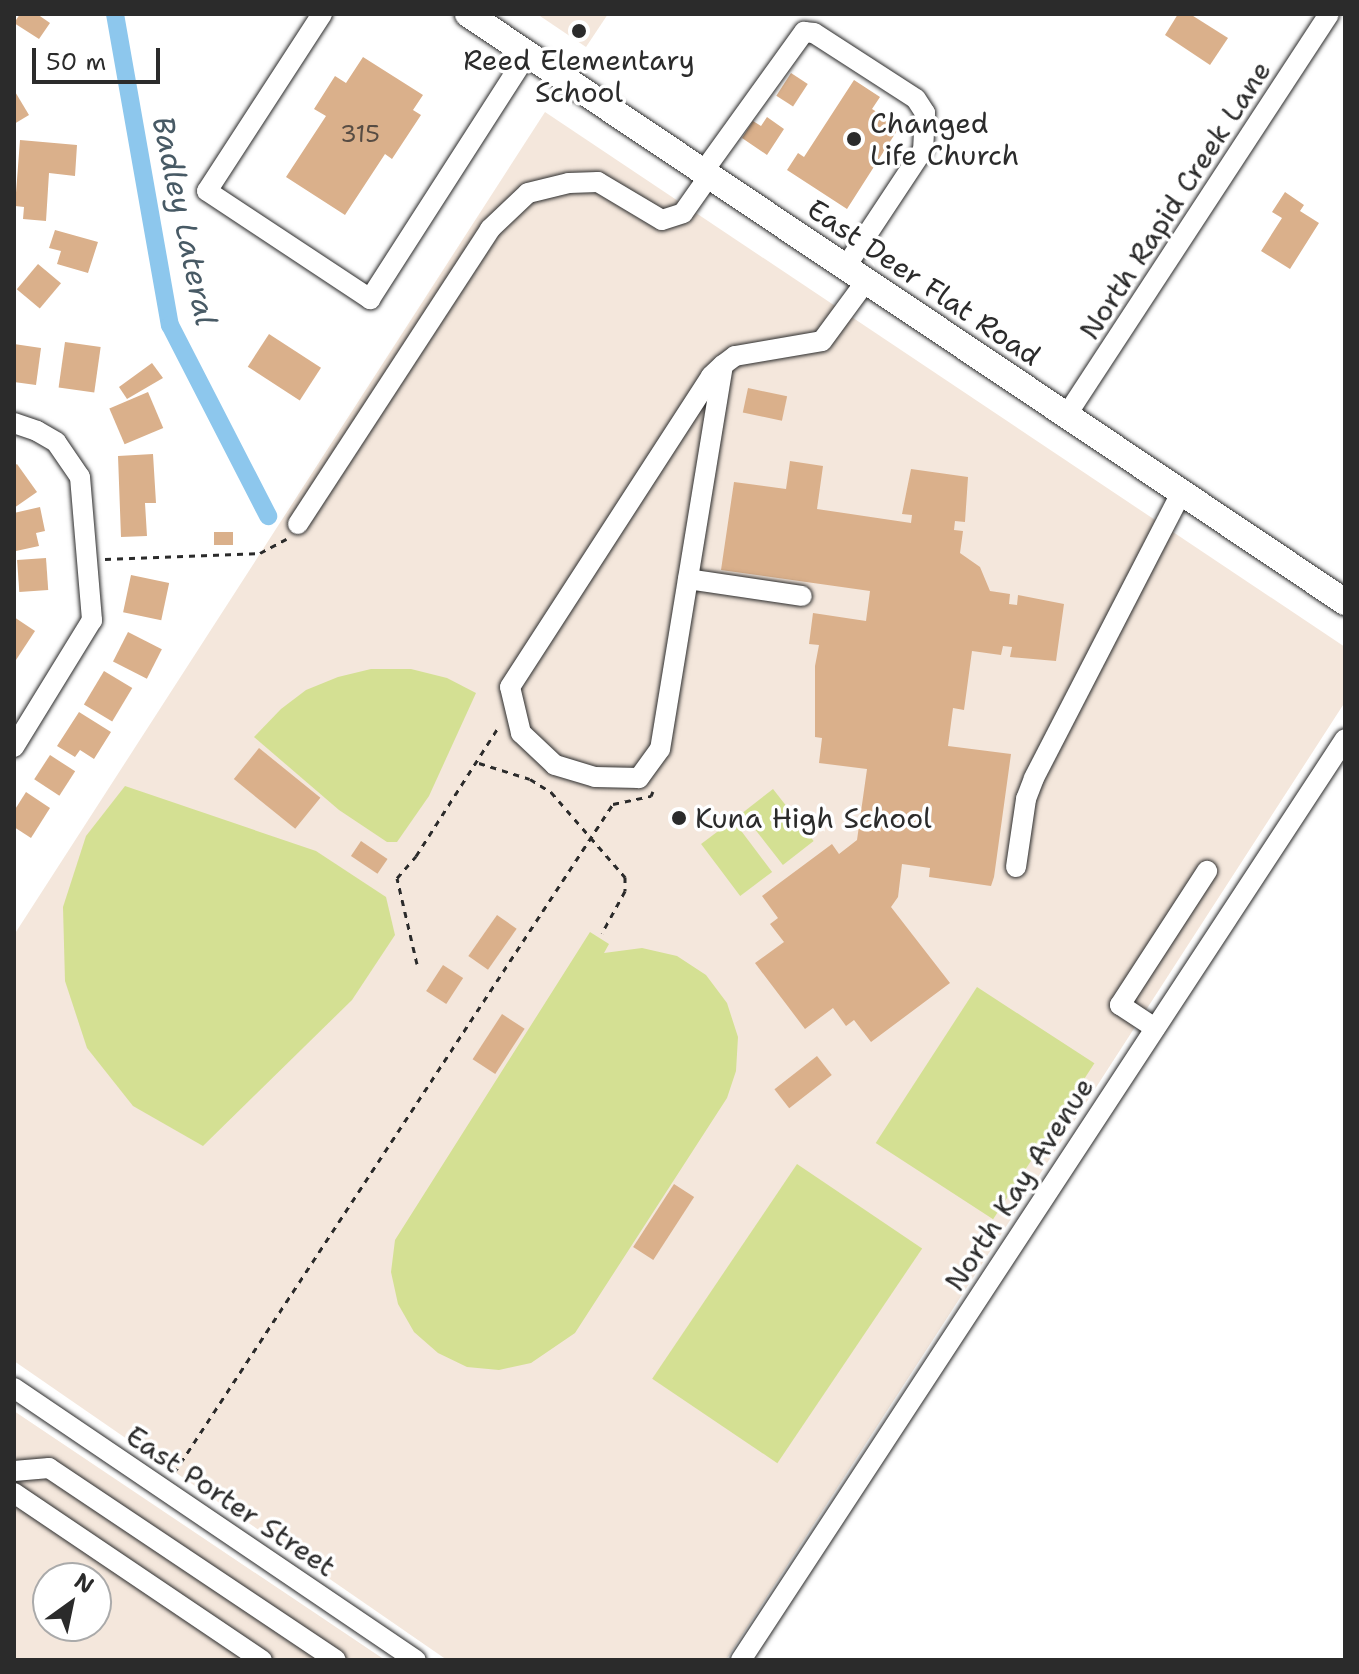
<!DOCTYPE html>
<html>
<head>
<meta charset="utf-8">
<style>
	body { margin:0 }
	#map { position:relative; width:1359px; height:1674px; overflow:hidden; background:#fff; font-family:"Shantell Sans",sans-serif }
	div>[style] { position:absolute }
	.built>* { inset:0; background:#f4e7dc }
	.green>* { inset:0; background:#d4e093; transform-origin:0 0 }
	.canal>* { height:18px; margin:-9px; padding:0 9px; transform-origin:9px; border-radius:9px; background:#8dc7ed }
	.building>* { inset:0; background:#dab08b; transform-origin:0 0 }
	.path>* { height:3px; margin-top:-1.5px; transform-origin:0; background:repeating-linear-gradient(90deg,#2b2b2b 0 6px,transparent 0 12px) }
	.roads { filter:drop-shadow(0 0 2px #2b2b2b) drop-shadow(0 0 2px #2b2b2b) }
	.minor>* { height:20px; margin:-10px; padding:0 10px; transform-origin:10px; border-radius:10px; background:#fff }
	.major>* { height:26px; margin:-13px; padding:0 13px; transform-origin:13px; border-radius:13px; background:#fff }
	.dots>* { width:22px; height:22px; translate:-50% -50%; box-sizing:border-box; border:4px solid #fff; border-radius:50% }
	span { translate:-50% -50%; white-space:nowrap; text-align:center; line-height:1.15; -webkit-text-stroke:7px #fff; paint-order:stroke }
	.number-label { font-size:24px; color:#574c43 }
	.number-label span { -webkit-text-stroke-width:0 }
	.poi-label { font-size:28px; color:#2b2b2b }
	.left { translate:0 -50%; text-align:left }
	.street-label { font-size:28px; color:#2b2b2b }
	.water-label { font-size:30px; color:#485a65; font-style:italic }
	.frame { position:absolute; inset:0; border:16px solid #2b2b2b; pointer-events:none }
	.north { position:absolute; left:32px; top:1562px; width:80px; height:80px; box-sizing:border-box; background:#fff; border:2px solid #aaa; border-radius:50%; rotate:33deg; font-size:22px; font-weight:700; line-height:32px; text-align:center; color:#2b2b2b }
	.north::after { content:''; display:block; margin:auto; width:28px; height:36px; background:#2b2b2b; clip-path:polygon(50% 0,100% 100%,50% 72%,0 100%) }
	.scale { position:absolute; left:32px; top:48px; width:128px; height:36px; box-sizing:border-box; border:4px solid #2b2b2b; border-top:0; padding-left:10px; font-size:24px; line-height:28px; white-space:nowrap; color:#2b2b2b; -webkit-text-stroke:6px #fff; paint-order:stroke }
</style>
</head>
<body>
<div id="map">
	<div class="built">
		<i style="clip-path:polygon(537px 14px,608px 14px,586px 47px)"></i>
		<i style="clip-path:polygon(545px 112px,1345px 647px,1345px 702px,726px 1660px,447px 1660px,14px 1361px,14px 935px)"></i>
		<i style="clip-path:polygon(evenodd,14px 1411px,385px 1660px,14px 1660px,14px 1411px,48px 1578px,96px 1578px,96px 1626px,48px 1626px,48px 1578px)"></i>
	</div>
	<div class="green">
		<i style="clip-path:polygon(371px 669px,411px 669px,447px 678px,476px 693px,429px 796px,397px 842px,387px 842px,339px 810px,254px 737px,281px 709px,306px 690px,338px 677px)"></i>
		<i style="clip-path:polygon(125px 786px,316px 851px,386px 897px,395px 935px,352px 1000px,203px 1146px,133px 1106px,87px 1048px,65px 981px,63px 907px,86px 836px)"></i>
		<i style="left:773px;top:789px;width:66px;height:39px;rotate:52deg"></i>
		<i style="left:733px;top:820px;width:65px;height:40px;rotate:53deg"></i>
		<i style="clip-path:polygon(590px 932px,609px 944px,604px 953px,642px 948px,677px 956px,706px 975px,727px 1003px,738px 1037px,736px 1071px,727px 1098px,575px 1333px,531px 1363px,499px 1370px,467px 1367px,438px 1353px,414px 1332px,398px 1304px,391px 1272px,395px 1240px)"></i>
		<i style="left:977px;top:987px;width:140px;height:186px;rotate:33deg"></i>
		<i style="left:797px;top:1164px;width:151px;height:259px;rotate:34deg"></i>
	</div>
	<div class="canal">
		<i style="left:115px;top:14px;width:316px;rotate:80deg"></i>
		<i style="left:170px;top:325px;width:215px;rotate:62.8deg"></i>
	</div>
	<div class="building">
		<i style="clip-path:polygon(20px 14px,37px 14px,50px 23px,39px 39px,14px 23px)"></i>
		<i style="clip-path:polygon(1178px 14px,1190px 14px,1228px 38px,1210px 65px,1165px 35px)"></i>
		<i style="clip-path:polygon(363px 57px,423px 95px,413px 110px,421px 115px,392px 159px,385px 154px,345px 215px,286px 177px,326px 116px,314px 109px,335px 76px,346px 83px)"></i>
		<i style="left:791px;top:73px;width:20px;height:27px;rotate:33deg"></i>
		<i style="clip-path:polygon(854px 80px,880px 97px,872px 109px,900px 126px,847px 209px,787px 170px,798px 153px,804px 157px)"></i>
		<i style="clip-path:polygon(14px 90px,29px 115px,14px 124px)"></i>
		<i style="clip-path:polygon(767px 117px,784px 129px,767px 155px,742px 138px,753px 121px,761px 126px)"></i>
		<i style="clip-path:polygon(20px 140px,77px 145px,75px 176px,49px 173px,46px 221px,23px 219px,24px 207px,15px 206px)"></i>
		<i style="clip-path:polygon(1285px 192px,1304px 205px,1300px 211px,1319px 223px,1290px 269px,1261px 251px,1282px 218px,1272px 212px)"></i>
		<i style="clip-path:polygon(55px 230px,98px 242px,88px 273px,57px 264px,61px 251px,49px 248px)"></i>
		<i style="left:38px;top:264px;width:30px;height:33px;rotate:40deg"></i>
		<i style="left:269px;top:334px;width:62px;height:39px;rotate:33deg"></i>
		<i style="left:65px;top:342px;width:36px;height:46px;rotate:8deg"></i>
		<i style="clip-path:polygon(14px 344px,41px 348px,36px 385px,14px 382px)"></i>
		<i style="clip-path:polygon(152px 363px,163px 378px,127px 399px,119px 387px)"></i>
		<i style="left:748px;top:388px;width:40px;height:25px;rotate:12deg"></i>
		<i style="left:148px;top:392px;width:39px;height:42px;rotate:67deg"></i>
		<i style="clip-path:polygon(153px 454px,156px 503px,145px 503px,147px 536px,121px 537px,118px 456px)"></i>
		<i style="clip-path:polygon(790px 461px,823px 466px,817px 509px,911px 523px,912px 515px,902px 514px,911px 469px,968px 477px,965px 522px,955px 521px,954px 530px,963px 531px,960px 553px,980px 567px,990px 591px,1010px 594px,1009px 604px,1017px 605px,1018px 595px,1064px 604px,1056px 661px,1010px 657px,1012px 647px,1003px 646px,1001px 655px,972px 651px,964px 710px,953px 708px,948px 746px,1011px 754px,994px 877px,991px 886px,929px 877px,930px 868px,902px 864px,898px 897px,891px 907px,950px 983px,871px 1042px,854px 1020px,846px 1026px,833px 1008px,805px 1029px,755px 963px,784px 942px,770px 924px,778px 918px,762px 896px,832px 844px,839px 854px,857px 840px,867px 769px,819px 763px,822px 738px,815px 737px,815px 666px,819px 645px,809px 644px,813px 613px,866px 621px,870px 591px,721px 570px,734px 482px,786px 489px)"></i>
		<i style="clip-path:polygon(17px 464px,37px 492px,14px 508px,14px 466px)"></i>
		<i style="clip-path:polygon(40px 507px,45px 531px,36px 533px,39px 546px,16px 551px,14px 513px)"></i>
		<i style="left:214px;top:532px;width:19px;height:13px"></i>
		<i style="left:46px;top:558px;width:32px;height:29px;rotate:86deg"></i>
		<i style="left:131px;top:575px;width:39px;height:38px;rotate:12deg"></i>
		<i style="clip-path:polygon(14px 617px,35px 631px,16px 660px,14px 658px)"></i>
		<i style="left:128px;top:632px;width:38px;height:33px;rotate:27deg"></i>
		<i style="left:104px;top:671px;width:33px;height:39px;rotate:31deg"></i>
		<i style="clip-path:polygon(79px 712px,111px 732px,94px 759px,80px 750px,75px 757px,57px 746px)"></i>
		<i style="left:259px;top:748px;width:79px;height:40px;rotate:39deg"></i>
		<i style="left:50px;top:755px;width:30px;height:29px;rotate:33deg"></i>
		<i style="clip-path:polygon(26px 792px,50px 808px,31px 838px,14px 827px,14px 811px)"></i>
		<i style="left:361px;top:841px;width:32px;height:18px;rotate:34deg"></i>
		<i style="left:497px;top:915px;width:24px;height:50px;rotate:35deg"></i>
		<i style="left:443px;top:965px;width:24px;height:31px;rotate:33deg"></i>
		<i style="left:502px;top:1014px;width:27px;height:54px;rotate:33deg"></i>
		<i style="left:817px;top:1056px;width:24px;height:54px;rotate:52deg"></i>
		<i style="left:674px;top:1184px;width:24px;height:75px;rotate:33deg"></i>
	</div>
	<div class="path">
		<i style="left:105px;top:559px;width:155px;rotate:-2.2deg"></i>
		<i style="left:260px;top:553px;width:30px;rotate:-28deg"></i>
		<i style="left:479px;top:763px;width:53px;rotate:17.4deg"></i>
		<i style="left:530px;top:779px;width:25px;rotate:32deg"></i>
		<i style="left:551px;top:792px;width:113px;rotate:49deg"></i>
		<i style="left:625px;top:877px;width:14px;rotate:90deg"></i>
		<i style="left:625px;top:891px;width:48px;rotate:118.7deg"></i>
		<i style="left:417px;top:964px;width:88px;rotate:-103.1deg"></i>
		<i style="left:397px;top:878px;width:29px;rotate:-49deg"></i>
		<i style="left:416px;top:856px;width:154px;rotate:-57.4deg"></i>
		<i style="left:1043px;top:1142px;width:13px;rotate:29deg"></i>
		<i style="left:174px;top:1473px;width:800px;rotate:-56.73deg"></i>
		<i style="left:613px;top:804px;width:39px;rotate:-12deg"></i>
		<i style="left:651px;top:796px;width:5px;rotate:-68deg"></i>
	</div>
	<div class="roads">
		<div class="minor">
			<i style="left:322px;top:14px;width:211px;rotate:123deg"></i>
			<i style="left:207px;top:191px;width:196px;rotate:33.5deg"></i>
			<i style="left:370px;top:299px;width:291px;rotate:-57.3deg"></i>
			<i style="left:703px;top:172px;width:173px;rotate:-54.2deg"></i>
			<i style="left:804px;top:32px;width:10px;rotate:6deg"></i>
			<i style="left:814px;top:33px;width:121px;rotate:32.9deg"></i>
			<i style="left:916px;top:99px;width:17px;rotate:57deg"></i>
			<i style="left:925px;top:113px;width:37px;rotate:93deg"></i>
			<i style="left:923px;top:150px;width:141px;rotate:123.5deg"></i>
			<i style="left:723px;top:365px;width:389px;rotate:99.3deg"></i>
			<i style="left:660px;top:749px;width:36px;rotate:126deg"></i>
			<i style="left:639px;top:778px;width:44px;rotate:-178.7deg"></i>
			<i style="left:595px;top:777px;width:42px;rotate:-163.3deg"></i>
			<i style="left:555px;top:765px;width:47px;rotate:-136.7deg"></i>
			<i style="left:521px;top:733px;width:47px;rotate:-103.4deg"></i>
			<i style="left:510px;top:687px;width:370px;rotate:-57.1deg"></i>
			<i style="left:711px;top:376px;width:16px;rotate:-43deg"></i>
			<i style="left:723px;top:365px;width:15px;rotate:-37deg"></i>
			<i style="left:735px;top:356px;width:88px;rotate:-9.8deg"></i>
			<i style="left:822px;top:341px;width:74px;rotate:-53.7deg"></i>
			<i style="left:1066px;top:416px;width:480px;rotate:-56.8deg"></i>
			<i style="left:14px;top:423px;width:24px;rotate:19deg"></i>
			<i style="left:37px;top:431px;width:22px;rotate:30deg"></i>
			<i style="left:56px;top:442px;width:42px;rotate:55.6deg"></i>
			<i style="left:80px;top:477px;width:144px;rotate:85.2deg"></i>
			<i style="left:92px;top:620px;width:149px;rotate:121.6deg"></i>
			<i style="left:298px;top:524px;width:352px;rotate:-56.9deg"></i>
			<i style="left:490px;top:229px;width:52px;rotate:-43.5deg"></i>
			<i style="left:528px;top:193px;width:42px;rotate:-13.7deg"></i>
			<i style="left:569px;top:183px;width:29px;rotate:-2deg"></i>
			<i style="left:598px;top:182px;width:74px;rotate:30.7deg"></i>
			<i style="left:662px;top:220px;width:22px;rotate:-18deg"></i>
			<i style="left:683px;top:213px;width:45px;rotate:-54.9deg"></i>
			<i style="left:688px;top:579px;width:115px;rotate:8.5deg"></i>
			<i style="left:1016px;top:867px;width:69px;rotate:-81.6deg"></i>
			<i style="left:1026px;top:799px;width:22px;rotate:-69deg"></i>
			<i style="left:1034px;top:778px;width:321px;rotate:-62.7deg"></i>
			<i style="left:1155px;top:1028px;width:42px;rotate:-146.7deg"></i>
			<i style="left:1120px;top:1005px;width:160px;rotate:-57deg"></i>
			<i style="left:14px;top:1388px;width:485px;rotate:34.1deg"></i>
			<i style="left:14px;top:1471px;width:35px;rotate:-5deg"></i>
			<i style="left:49px;top:1468px;width:345px;rotate:33.8deg"></i>
			<i style="left:14px;top:1493px;width:299px;rotate:34deg"></i>
			<i style="left:741px;top:1660px;width:1101px;rotate:-56.74deg"></i>
		</div>
		<div class="major">
			<i style="left:468px;top:14px;width:1056px;rotate:33.84deg"></i>
		</div>
	</div>
	<div class="dots">
		<i style="left:579px;top:31px;background:#2b2b2b"></i>
		<i style="left:854px;top:139px;background:#2b2b2b"></i>
		<i style="left:679px;top:818px;background:#2b2b2b"></i>
	</div>
	<div class="number-label">
		<span style="left:360px;top:135px">315</span>
	</div>
	<div class="poi-label">
		<span style="left:579px;top:76px">Reed Elementary<br>School</span>
		<span class="left" style="left:870px;top:139px">Changed<br>Life Church</span>
		<span class="left" style="left:695px;top:818px">Kuna High School</span>
	</div>
	<div class="street-label">
		<span style="left:1175px;top:200px;rotate:-57deg">North Rapid Creek Lane</span>
		<span style="left:924px;top:282px;rotate:34deg">East Deer Flat Road</span>
		<span style="left:1019px;top:1184px;rotate:-57deg">North Kay Avenue</span>
		<span style="left:231px;top:1501px;rotate:34deg">East Porter Street</span>
	</div>
	<div class="water-label">
		<span style="left:184px;top:221px;rotate:78deg">Badley Lateral</span>
	</div>
	<div class="frame"></div>
	<div class="north">N</div>
	<div class="scale">50 m</div>
</div>
</body>
</html>
